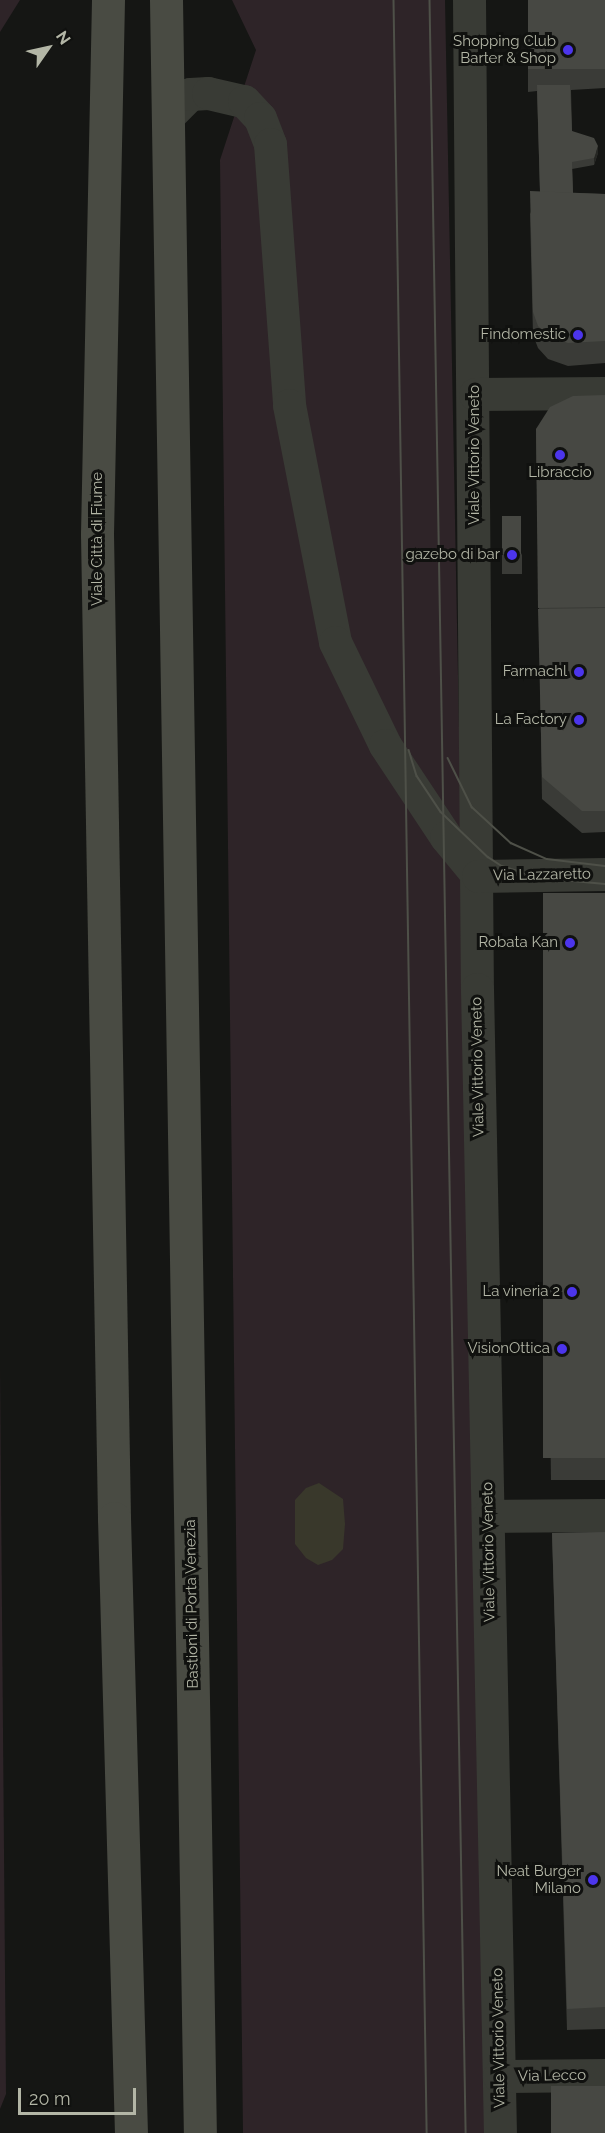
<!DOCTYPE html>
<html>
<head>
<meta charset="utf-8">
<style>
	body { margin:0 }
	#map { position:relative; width:605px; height:2133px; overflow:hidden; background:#151614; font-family:Raleway,sans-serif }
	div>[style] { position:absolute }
	.green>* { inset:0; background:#2e2428 }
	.water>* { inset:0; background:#39382b }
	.minor>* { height:33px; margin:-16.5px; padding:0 16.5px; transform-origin:16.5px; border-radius:16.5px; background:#393b35 }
	.secondary>* { height:33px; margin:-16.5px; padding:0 16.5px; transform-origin:16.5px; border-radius:16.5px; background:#494b43 }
	.tram>* { height:1.5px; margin:-0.75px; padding:0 0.75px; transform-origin:0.75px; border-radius:0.75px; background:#4e5048 }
	.wall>* { inset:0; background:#3a3b37 }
	.shaded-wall>* { inset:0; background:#262724 }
	.building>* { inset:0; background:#474843; transform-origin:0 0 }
	.dots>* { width:16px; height:16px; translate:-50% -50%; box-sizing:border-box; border:3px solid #10110f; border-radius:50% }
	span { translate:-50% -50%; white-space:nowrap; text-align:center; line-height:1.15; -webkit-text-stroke:6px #10110f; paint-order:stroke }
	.poi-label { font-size:15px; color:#b3b6a6 }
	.right { translate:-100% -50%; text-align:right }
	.street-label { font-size:15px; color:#b3b6a6 }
	.north { position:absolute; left:18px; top:18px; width:60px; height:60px; -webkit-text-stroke:4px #10110f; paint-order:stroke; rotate:56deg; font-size:16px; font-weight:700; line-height:24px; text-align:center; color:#b3b6a6 }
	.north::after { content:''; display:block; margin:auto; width:21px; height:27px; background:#b3b6a6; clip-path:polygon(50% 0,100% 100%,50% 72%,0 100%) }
	.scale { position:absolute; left:18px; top:2088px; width:118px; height:27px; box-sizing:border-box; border:3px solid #b3b6a6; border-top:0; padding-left:8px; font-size:18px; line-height:21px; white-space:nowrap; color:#b3b6a6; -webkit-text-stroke:4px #10110f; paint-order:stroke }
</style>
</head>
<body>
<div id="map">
	<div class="green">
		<i style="clip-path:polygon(0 0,20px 0,0 32px)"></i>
		<i style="clip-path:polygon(232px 0,445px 0,486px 2133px,243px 2133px,220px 160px,256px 50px)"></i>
		<i style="clip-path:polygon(0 1367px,6px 2094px,0 2109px)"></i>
	</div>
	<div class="water">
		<i style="clip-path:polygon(319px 1483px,343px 1499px,345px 1524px,343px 1549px,332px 1560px,318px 1565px,306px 1558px,295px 1544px,295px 1500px,306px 1488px)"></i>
	</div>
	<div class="minor">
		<i style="left:469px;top:0;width:989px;rotate:89.54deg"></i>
		<i style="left:477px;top:989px;width:1144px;rotate:88.85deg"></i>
		<i style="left:168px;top:116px;width:31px;rotate:-45deg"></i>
		<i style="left:190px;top:94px;width:18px;rotate:-3deg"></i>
		<i style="left:208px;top:93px;width:37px;rotate:13deg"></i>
		<i style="left:244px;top:101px;width:23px;rotate:47deg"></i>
		<i style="left:260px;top:118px;width:28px;rotate:69deg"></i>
		<i style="left:270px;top:144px;width:262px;rotate:85.8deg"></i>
		<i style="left:289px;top:405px;width:241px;rotate:79deg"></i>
		<i style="left:335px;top:642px;width:114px;rotate:64.1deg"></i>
		<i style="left:385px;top:745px;width:110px;rotate:56.5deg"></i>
		<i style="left:446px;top:837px;width:50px;rotate:50.6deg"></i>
		<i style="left:475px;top:394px;width:130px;rotate:-0.4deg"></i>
		<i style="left:478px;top:876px;width:127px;rotate:-0.9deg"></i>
		<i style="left:488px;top:1516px;width:117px;rotate:-0.5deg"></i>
		<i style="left:499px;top:2076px;width:106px;rotate:-0.5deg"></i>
	</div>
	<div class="secondary">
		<i style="left:108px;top:0;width:534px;rotate:91.18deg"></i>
		<i style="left:97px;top:534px;width:984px;rotate:89.01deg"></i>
		<i style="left:114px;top:1518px;width:615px;rotate:88.42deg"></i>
		<i style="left:166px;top:0;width:2133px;rotate:89.09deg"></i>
	</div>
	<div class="tram">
		<i style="left:394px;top:0;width:2133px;rotate:89.11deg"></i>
		<i style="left:430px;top:0;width:2133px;rotate:89.03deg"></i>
		<i style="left:409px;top:750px;width:27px;rotate:73deg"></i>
		<i style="left:417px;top:776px;width:43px;rotate:56.3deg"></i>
		<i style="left:441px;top:812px;width:65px;rotate:43.8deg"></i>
		<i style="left:488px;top:857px;width:17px;rotate:33deg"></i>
		<i style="left:502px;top:866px;width:41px;rotate:17.1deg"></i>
		<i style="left:541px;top:878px;width:64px;rotate:5.4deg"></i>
		<i style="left:448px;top:758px;width:55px;rotate:63.9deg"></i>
		<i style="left:472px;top:807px;width:53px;rotate:42.7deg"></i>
		<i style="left:511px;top:843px;width:39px;rotate:24deg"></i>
		<i style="left:547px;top:859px;width:58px;rotate:6.9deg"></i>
	</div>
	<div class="wall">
		<i style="clip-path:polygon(528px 0,605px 0,605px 88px,571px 90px,572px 131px,598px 153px,594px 165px,572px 169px,573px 193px,605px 194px,605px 363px,568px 366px,548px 359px,538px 348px,533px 335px,530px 214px,540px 192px,537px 91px,528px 92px)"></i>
		<i style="clip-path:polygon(605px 395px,605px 832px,582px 833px,542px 799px,536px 429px)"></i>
		<i style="clip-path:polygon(502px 516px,522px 555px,522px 574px,502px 574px)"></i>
		<i style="clip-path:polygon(605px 893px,605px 1480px,551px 1480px,543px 915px)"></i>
		<i style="clip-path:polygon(605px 1532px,605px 2029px,567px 2030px,552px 1533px)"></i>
	</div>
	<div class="shaded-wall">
		<i style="clip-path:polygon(598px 146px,598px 153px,594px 165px,594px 158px)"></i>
	</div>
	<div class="building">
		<i style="left:528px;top:0;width:77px;height:69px"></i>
		<i style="clip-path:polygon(537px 85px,570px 85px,572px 131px,594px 138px,598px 146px,594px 158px,572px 162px,573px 193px,540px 192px)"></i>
		<i style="clip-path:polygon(530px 191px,605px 194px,605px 341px,568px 343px,548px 336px,538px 326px,533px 312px)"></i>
		<i style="clip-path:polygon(605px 395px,605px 607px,538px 608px,536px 429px,550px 407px,573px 396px)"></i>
		<i style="left:502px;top:516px;width:19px;height:38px"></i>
		<i style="clip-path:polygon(605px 608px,605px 811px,582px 811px,542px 777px,538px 609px)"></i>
		<i style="left:605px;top:893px;width:565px;height:62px;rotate:90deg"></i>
		<i style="clip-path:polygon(605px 1532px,605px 2007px,567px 2009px,552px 1533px)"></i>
		<i style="left:605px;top:2086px;width:47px;height:54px;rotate:90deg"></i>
	</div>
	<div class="dots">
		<i style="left:568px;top:50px;background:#4c35ec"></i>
		<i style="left:578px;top:335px;background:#4c35ec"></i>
		<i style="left:560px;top:455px;background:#4c35ec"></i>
		<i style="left:512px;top:555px;background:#4c35ec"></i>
		<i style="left:579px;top:672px;background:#4c35ec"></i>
		<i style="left:579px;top:720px;background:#4c35ec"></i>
		<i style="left:570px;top:943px;background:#4c35ec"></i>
		<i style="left:572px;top:1292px;background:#4c35ec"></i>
		<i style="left:562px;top:1349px;background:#4c35ec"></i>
		<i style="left:593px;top:1880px;background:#4c35ec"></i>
	</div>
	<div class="poi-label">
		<span class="right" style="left:556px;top:50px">Shopping Club<br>Barter &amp; Shop</span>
		<span class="right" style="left:566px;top:335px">Findomestic</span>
		<span style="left:560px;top:473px">Libraccio</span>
		<span class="right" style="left:500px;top:555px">gazebo di bar</span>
		<span class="right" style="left:567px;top:672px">Farmachl</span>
		<span class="right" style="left:567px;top:720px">La Factory</span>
		<span class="right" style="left:558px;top:943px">Robata Kan</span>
		<span class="right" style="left:560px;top:1292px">La vineria 2</span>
		<span class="right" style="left:550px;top:1349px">VisionOttica</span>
		<span class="right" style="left:581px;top:1880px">Neat Burger<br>Milano</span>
	</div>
	<div class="street-label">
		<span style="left:475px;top:455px;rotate:-90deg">Viale Vittorio Veneto</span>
		<span style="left:98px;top:539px;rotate:-90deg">Viale Città di Fiume</span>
		<span style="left:542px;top:875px;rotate:-1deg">Via Lazzaretto</span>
		<span style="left:478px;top:1067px;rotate:-91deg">Viale Vittorio Veneto</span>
		<span style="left:489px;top:1552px;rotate:-91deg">Viale Vittorio Veneto</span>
		<span style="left:192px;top:1604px;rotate:-91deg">Bastioni di Porta Venezia</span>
		<span style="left:499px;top:2038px;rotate:-91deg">Viale Vittorio Veneto</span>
		<span style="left:552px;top:2076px;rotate:-1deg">Via Lecco</span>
	</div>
	<div class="north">N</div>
	<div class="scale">20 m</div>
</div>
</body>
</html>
